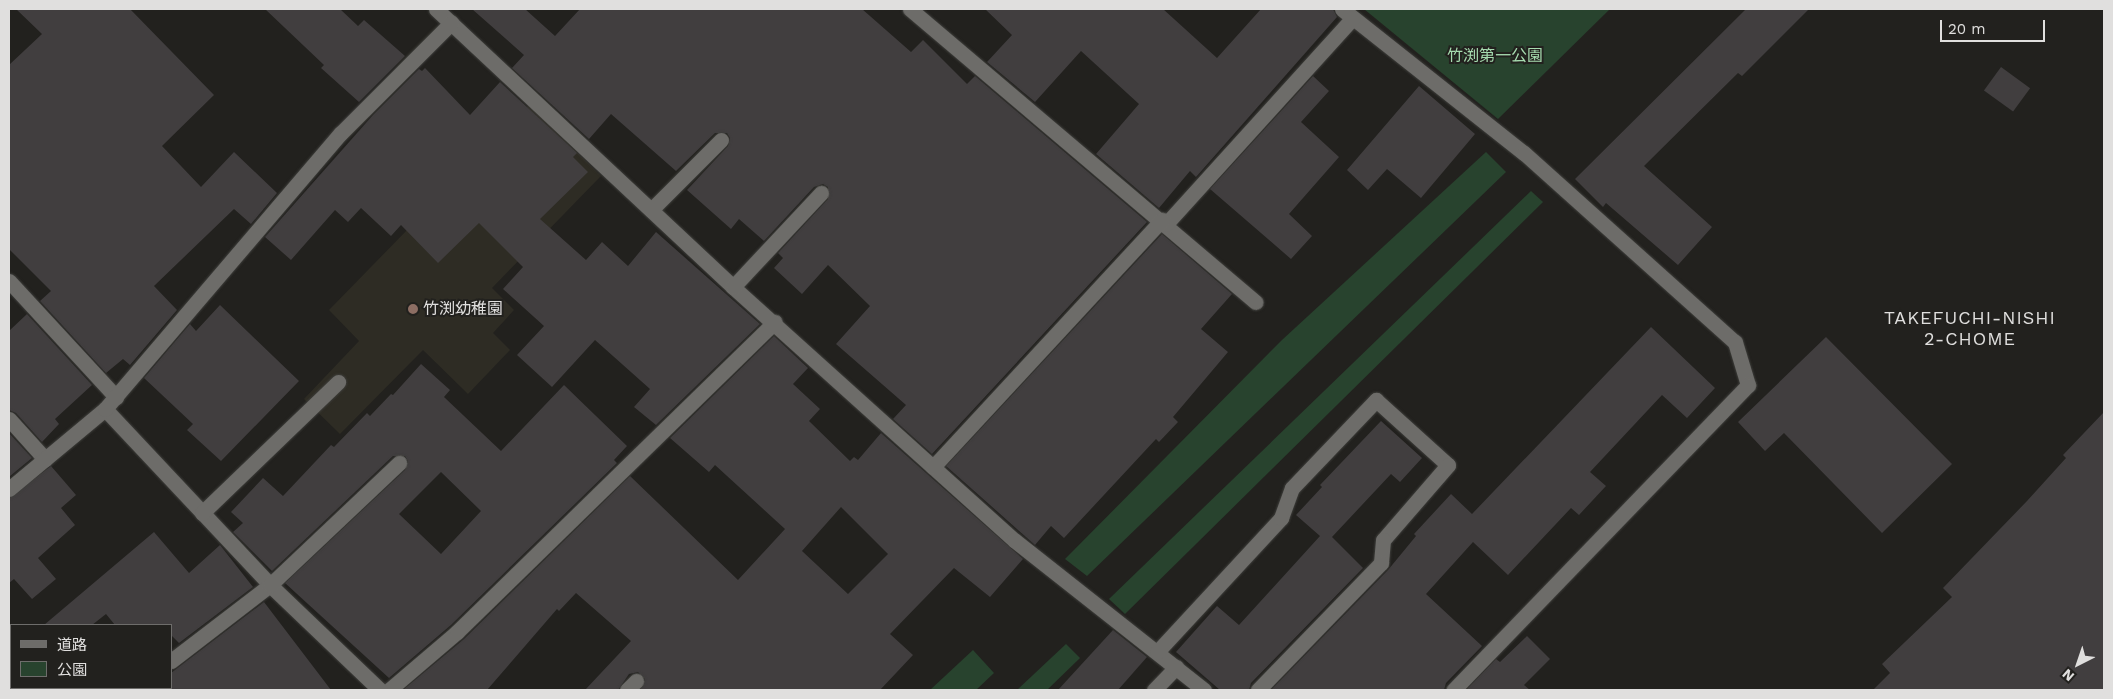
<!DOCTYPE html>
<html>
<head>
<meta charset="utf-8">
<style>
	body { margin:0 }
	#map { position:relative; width:2113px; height:699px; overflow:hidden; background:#22211e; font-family:"Work Sans","Noto Sans JP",sans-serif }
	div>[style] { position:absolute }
	.built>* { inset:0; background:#2e2c24 }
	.green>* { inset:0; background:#28432e }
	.building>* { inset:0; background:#413e3f; transform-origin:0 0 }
	.roads { filter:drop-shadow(0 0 1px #3e3e3b) drop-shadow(0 0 1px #3e3e3b) }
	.lane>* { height:15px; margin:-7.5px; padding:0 7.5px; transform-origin:7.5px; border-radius:7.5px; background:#6d6c69 }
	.street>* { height:15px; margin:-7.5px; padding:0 7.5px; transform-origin:7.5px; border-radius:7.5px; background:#6d6c69 }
	.dots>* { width:14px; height:14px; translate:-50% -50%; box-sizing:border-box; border:2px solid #22211e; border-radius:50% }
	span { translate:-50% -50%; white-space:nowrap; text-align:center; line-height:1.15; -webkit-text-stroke:4px #22211e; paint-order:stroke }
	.park-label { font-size:16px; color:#a6dbaf }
	.poi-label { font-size:16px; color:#e0dfde }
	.left { translate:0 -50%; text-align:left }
	.neighbourhood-label { font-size:18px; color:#e0dfde; letter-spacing:1px }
	.frame { position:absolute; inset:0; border:10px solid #e0dfde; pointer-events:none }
	.legend { position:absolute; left:10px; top:624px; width:162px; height:65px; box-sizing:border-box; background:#22211e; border:1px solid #6e6d6b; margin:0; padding:6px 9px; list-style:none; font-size:15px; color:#e0dfde }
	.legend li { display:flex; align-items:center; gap:10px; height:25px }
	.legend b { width:25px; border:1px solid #6e6d6b }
	.north { position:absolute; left:2053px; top:639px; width:50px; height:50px; -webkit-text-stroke:4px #22211e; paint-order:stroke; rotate:221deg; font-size:14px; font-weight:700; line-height:20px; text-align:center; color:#e0dfde }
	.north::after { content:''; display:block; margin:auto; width:18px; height:22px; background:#e0dfde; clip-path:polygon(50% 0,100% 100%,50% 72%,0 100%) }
	.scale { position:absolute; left:1940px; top:20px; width:105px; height:22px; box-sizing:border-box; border:2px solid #e0dfde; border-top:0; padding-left:6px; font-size:15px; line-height:18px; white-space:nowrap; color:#e0dfde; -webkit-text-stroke:4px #22211e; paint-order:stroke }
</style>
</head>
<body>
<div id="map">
	<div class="built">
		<i style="clip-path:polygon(529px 105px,601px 176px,492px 288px,514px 310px,493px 333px,510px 350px,468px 394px,423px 350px,340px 434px,304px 399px,359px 341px,329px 310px)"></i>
	</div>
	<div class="green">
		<i style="clip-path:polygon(1364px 9px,1610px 9px,1498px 119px)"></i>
		<i style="clip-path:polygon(1486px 152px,1506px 172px,1087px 576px,1065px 559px,1282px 340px)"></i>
		<i style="clip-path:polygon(1531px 191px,1543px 202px,1125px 614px,1109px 599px)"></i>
		<i style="clip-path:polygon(1066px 644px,1080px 658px,1047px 690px,1017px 690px)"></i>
		<i style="clip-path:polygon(973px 650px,994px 673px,976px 690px,930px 690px)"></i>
	</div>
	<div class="building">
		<i style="clip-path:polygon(16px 9px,130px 9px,214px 95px,162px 146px,201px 187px,234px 152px,277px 193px,251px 224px,234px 209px,154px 286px,177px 310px,130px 365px,123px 359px,106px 373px,40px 301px,51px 291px,9px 249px,9px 65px,42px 34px)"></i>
		<i style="clip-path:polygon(265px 9px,340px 9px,358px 26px,364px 20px,405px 56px,359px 102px,321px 68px,324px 65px)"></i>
		<i style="clip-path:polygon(472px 9px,525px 9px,555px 36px,580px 9px,862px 9px,911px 52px,923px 40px,967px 84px,975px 76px,1147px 222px,932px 454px,893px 419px,906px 405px,836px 344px,870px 306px,828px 265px,802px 294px,774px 268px,783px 258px,778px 253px,828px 199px,828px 187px,823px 184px,814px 187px,764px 241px,739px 219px,731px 229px,687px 190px,728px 146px,730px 138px,727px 133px,715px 133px,676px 171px,611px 114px,589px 139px,512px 68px,524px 55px)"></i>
		<i style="clip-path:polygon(985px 9px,1163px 9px,1217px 58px,1261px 9px,1333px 9px,1337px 17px,1196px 177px,1190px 171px,1159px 208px,1096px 154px,1139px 104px,1081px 51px,1035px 102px,987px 62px,1012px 35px)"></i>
		<i style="clip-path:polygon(1746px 9px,1809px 9px,1742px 76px,1738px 73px,1644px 166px,1712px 227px,1678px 265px,1606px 203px,1603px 207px,1575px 179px)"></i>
		<i style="left:2001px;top:67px;width:36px;height:29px;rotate:36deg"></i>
		<i style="clip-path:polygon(425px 68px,470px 115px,500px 82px,577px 153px,573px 157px,588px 172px,540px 219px,586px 260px,602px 242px,628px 266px,656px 232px,760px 324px,656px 425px,634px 407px,650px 389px,595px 340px,552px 387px,517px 355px,544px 326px,503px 289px,523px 267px,479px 223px,438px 263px,401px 225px,391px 236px,361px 208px,348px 222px,335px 210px,291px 260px,265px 237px,373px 115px,419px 69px,422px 71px)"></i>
		<i style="clip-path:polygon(1313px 76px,1329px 91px,1301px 122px,1339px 157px,1289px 214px,1312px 236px,1291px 259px,1210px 189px)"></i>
		<i style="clip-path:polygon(1419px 86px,1475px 134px,1421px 198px,1387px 169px,1368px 190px,1347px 170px)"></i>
		<i style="clip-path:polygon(1162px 234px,1232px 294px,1201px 329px,1228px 352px,1173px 417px,1178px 422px,1159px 442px,1156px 439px,1064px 538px,1051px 526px,1035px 545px,946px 466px)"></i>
		<i style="clip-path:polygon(220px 305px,299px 381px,221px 461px,187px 430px,193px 424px,144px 378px,190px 324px,196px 331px)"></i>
		<i style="clip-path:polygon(27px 314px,92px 385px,55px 419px,59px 424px,42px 442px,16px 413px,9px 410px,9px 331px)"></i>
		<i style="clip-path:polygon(1651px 327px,1715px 388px,1687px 418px,1662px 395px,1590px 472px,1606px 486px,1579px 515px,1571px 508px,1508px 575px,1473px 542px,1426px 594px,1482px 646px,1446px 683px,1444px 690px,1271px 690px,1388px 570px,1416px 536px,1414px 534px,1451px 494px,1472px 514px)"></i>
		<i style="clip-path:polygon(evenodd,774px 336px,808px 368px,793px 384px,820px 409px,809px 421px,850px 461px,854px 457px,858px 460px,881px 433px,1023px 559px,990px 597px,954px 568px,890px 634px,913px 655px,880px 690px,640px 690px,645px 679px,638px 672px,629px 674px,618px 690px,585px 690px,631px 641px,576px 593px,559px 611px,557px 609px,487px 690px,403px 690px,464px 639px,630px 476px,738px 580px,785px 529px,715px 465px,709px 472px,670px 438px,774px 336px,841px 507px,888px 554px,848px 594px,802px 551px,841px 507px)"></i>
		<i style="clip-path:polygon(1826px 337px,1952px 464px,1882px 533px,1784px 433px,1765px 451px,1738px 422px)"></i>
		<i style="clip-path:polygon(evenodd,421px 364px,450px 390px,444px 397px,501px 451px,564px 385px,627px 446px,614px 460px,617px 463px,451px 625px,389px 678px,285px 583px,405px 470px,408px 461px,405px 456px,393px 456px,272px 571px,233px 532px,243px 523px,231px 512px,263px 478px,283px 496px,331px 445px,334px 447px,367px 413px,370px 416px,391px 394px,393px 395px,421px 364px,441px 472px,481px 511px,441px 554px,399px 514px,441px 472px)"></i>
		<i style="clip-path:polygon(2104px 412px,2104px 690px,1873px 690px,1890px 673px,1882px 664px,1952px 597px,1943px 588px,2027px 501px,2066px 458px,2063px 455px)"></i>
		<i style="clip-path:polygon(1381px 421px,1422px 458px,1400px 482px,1391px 474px,1332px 537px,1363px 568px,1251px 683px,1249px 690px,1220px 690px,1176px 652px,1217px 606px,1239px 625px,1320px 536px,1296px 515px,1322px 487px,1320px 485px)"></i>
		<i style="clip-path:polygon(9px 433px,32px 458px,9px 477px)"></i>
		<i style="clip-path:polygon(51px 466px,76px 495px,61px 508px,75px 525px,38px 558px,56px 579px,32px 599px,14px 579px,9px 583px,9px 498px)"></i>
		<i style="clip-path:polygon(154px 532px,189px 573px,220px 545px,253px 587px,179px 643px,171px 635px,171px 625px,115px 625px,106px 614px,92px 625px,44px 625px)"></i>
		<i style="clip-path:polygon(264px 602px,331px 690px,150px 690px,171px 688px,171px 673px)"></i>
		<i style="clip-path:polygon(1113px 630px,1147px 657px,1118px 690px,1058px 690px)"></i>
		<i style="clip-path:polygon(1527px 636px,1550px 659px,1524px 685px,1530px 690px,1466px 690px,1496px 659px,1500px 662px)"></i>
	</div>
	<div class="roads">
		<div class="lane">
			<i style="left:651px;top:210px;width:99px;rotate:-45deg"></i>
			<i style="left:389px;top:690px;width:89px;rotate:-40.5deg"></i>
			<i style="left:457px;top:632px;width:444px;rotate:-44.3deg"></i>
			<i style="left:627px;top:690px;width:13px;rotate:-45deg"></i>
			<i style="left:1154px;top:690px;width:32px;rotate:-46deg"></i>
		</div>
		<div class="street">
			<i style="left:436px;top:9px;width:407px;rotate:43.1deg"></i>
			<i style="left:733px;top:287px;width:378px;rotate:42deg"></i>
			<i style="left:1014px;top:540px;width:242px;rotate:38.3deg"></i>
			<i style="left:910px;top:9px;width:453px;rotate:40.3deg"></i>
			<i style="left:1342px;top:9px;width:232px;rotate:38.4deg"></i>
			<i style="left:1524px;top:153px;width:283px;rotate:41.9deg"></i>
			<i style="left:1735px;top:342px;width:45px;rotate:73.2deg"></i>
			<i style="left:1748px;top:385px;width:424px;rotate:134deg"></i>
			<i style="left:1166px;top:224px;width:278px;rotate:-47.8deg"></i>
			<i style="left:9px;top:281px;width:158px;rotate:47.3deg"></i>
			<i style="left:733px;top:287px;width:129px;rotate:-46.9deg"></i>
			<i style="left:105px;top:409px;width:241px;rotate:46.8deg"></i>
			<i style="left:270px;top:585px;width:152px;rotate:43.7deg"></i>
			<i style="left:9px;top:419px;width:54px;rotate:48deg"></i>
			<i style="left:933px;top:467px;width:337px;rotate:-47.2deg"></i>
			<i style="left:9px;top:489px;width:125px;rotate:-39.8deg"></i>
			<i style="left:105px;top:409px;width:363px;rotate:-49.5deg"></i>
			<i style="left:341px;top:133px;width:156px;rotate:-45deg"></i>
			<i style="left:202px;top:513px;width:189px;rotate:-43.9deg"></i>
			<i style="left:1157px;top:652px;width:183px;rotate:-47.2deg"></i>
			<i style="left:1281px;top:518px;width:32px;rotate:-70deg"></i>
			<i style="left:1292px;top:488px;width:122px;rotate:-46.3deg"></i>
			<i style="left:1376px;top:400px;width:97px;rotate:42.1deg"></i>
			<i style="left:1448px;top:465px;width:99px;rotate:130.9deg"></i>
			<i style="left:1383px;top:540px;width:23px;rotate:95deg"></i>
			<i style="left:1381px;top:563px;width:177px;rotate:134.1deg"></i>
			<i style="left:171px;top:661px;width:125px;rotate:-37.5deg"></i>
			<i style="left:270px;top:585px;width:178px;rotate:-43.4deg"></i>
			<i style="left:134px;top:690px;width:4px;rotate:-34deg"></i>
		</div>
	</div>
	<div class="dots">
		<i style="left:413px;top:309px;background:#8d6e63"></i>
	</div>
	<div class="park-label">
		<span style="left:1495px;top:56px">竹渕第一公園</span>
	</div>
	<div class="poi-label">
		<span class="left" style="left:423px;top:309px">竹渕幼稚園</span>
	</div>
	<div class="neighbourhood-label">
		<span style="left:1970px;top:329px">TAKEFUCHI-NISHI<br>2-CHOME</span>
	</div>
	<div class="frame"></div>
	<ul class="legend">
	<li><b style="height:6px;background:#6d6c69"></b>道路</li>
	<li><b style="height:14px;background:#28432e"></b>公園</li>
	</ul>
	<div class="north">N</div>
	<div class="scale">20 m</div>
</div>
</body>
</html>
